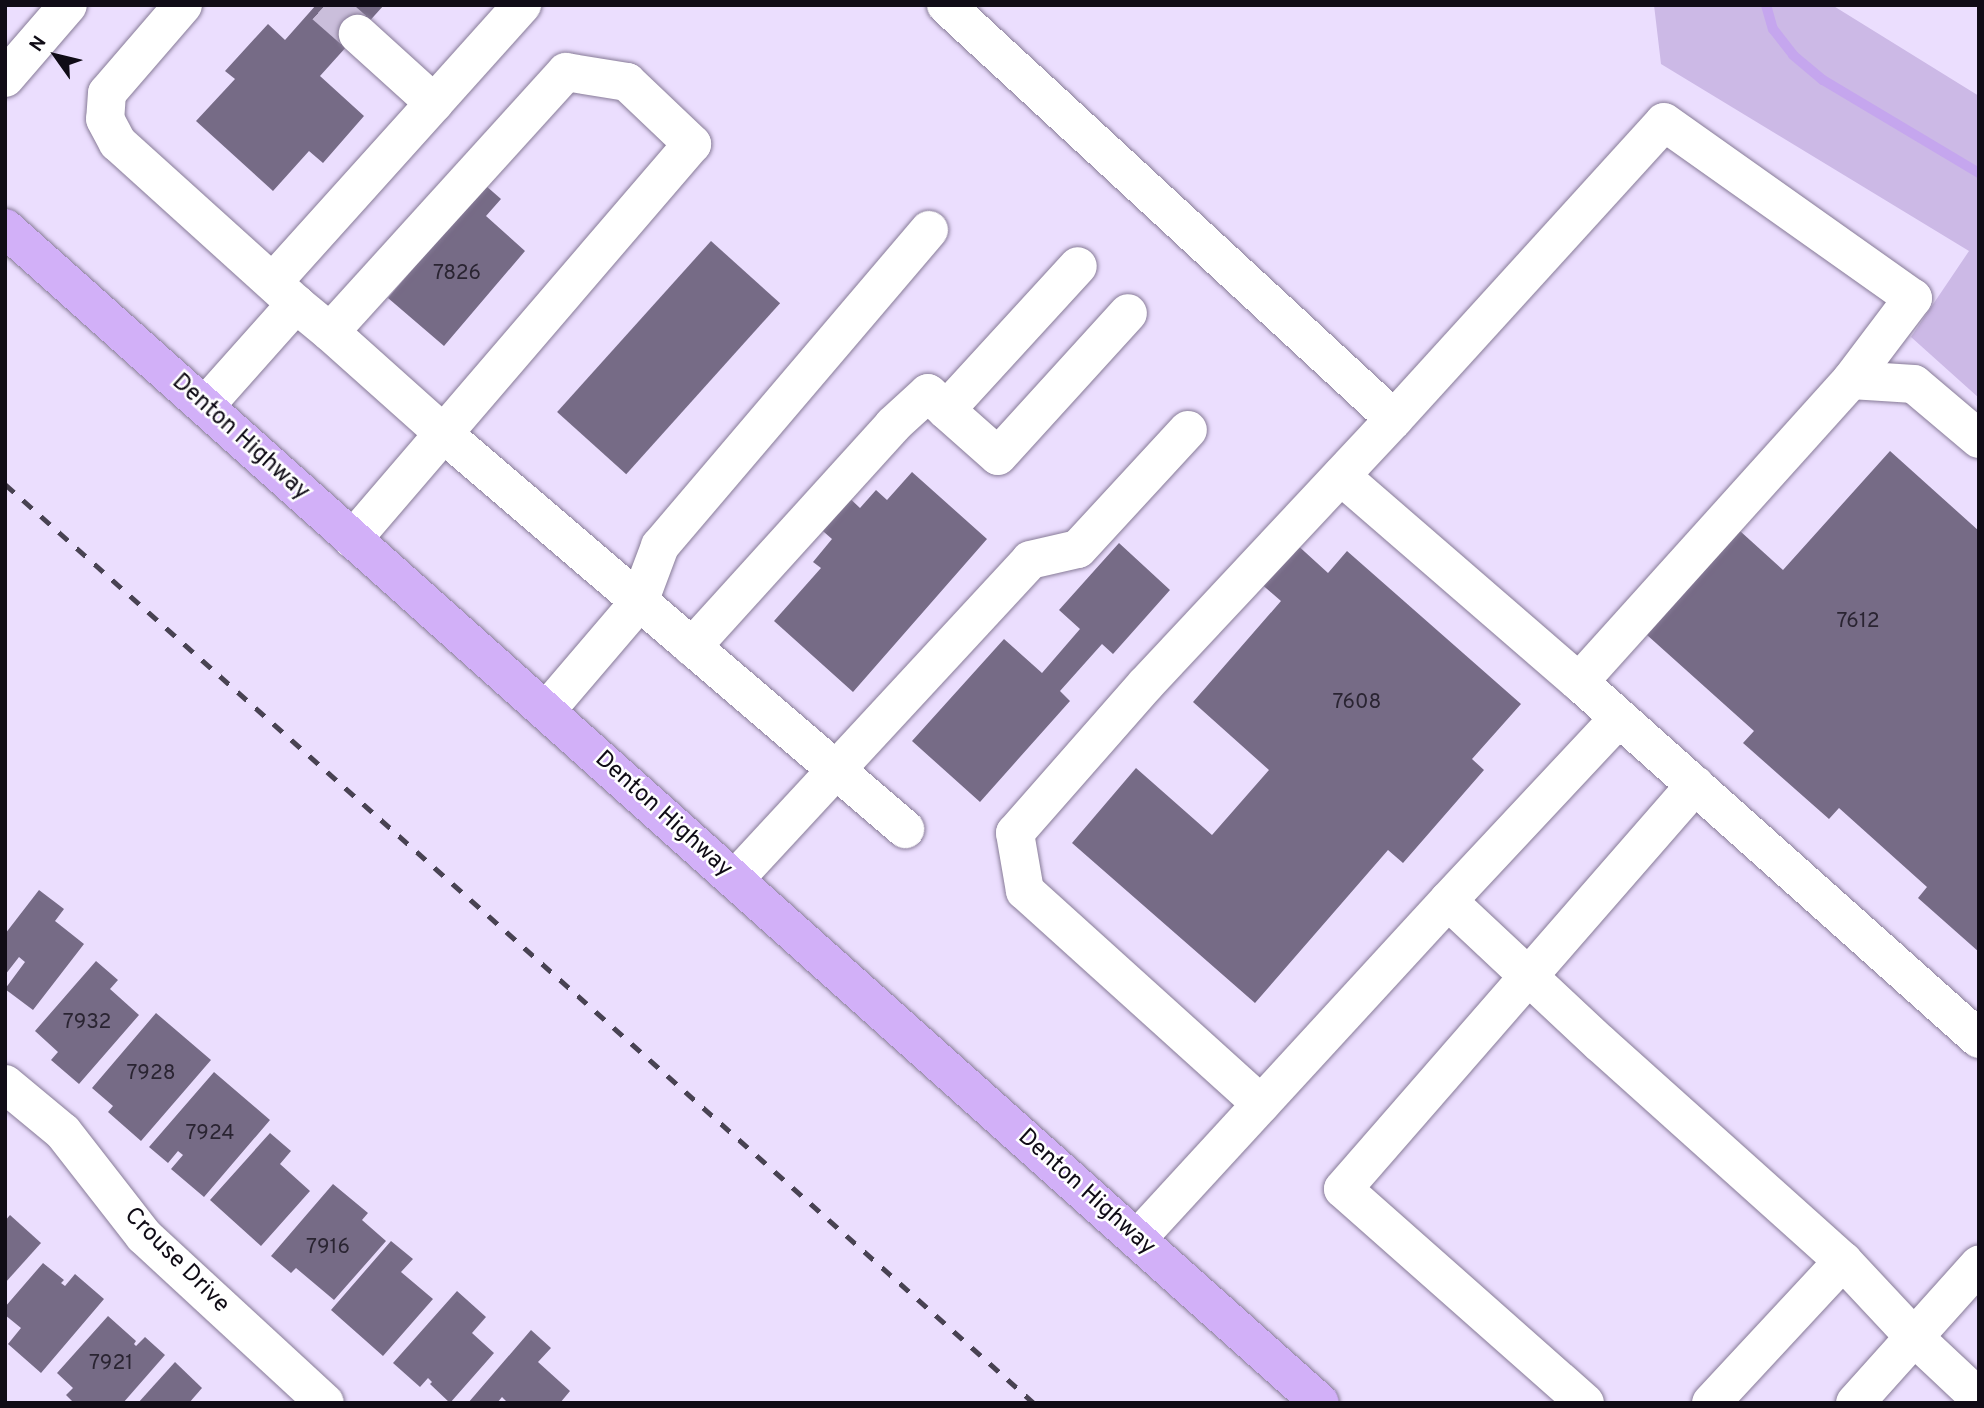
<!DOCTYPE html>
<html>
<head>
<meta charset="utf-8">
<style>
	body { margin:0 }
	#map { position:relative; width:1984px; height:1408px; overflow:hidden; background:#ebdefe; font-family:Overpass,sans-serif }
	div>[style] { position:absolute }
	.green>* { inset:0; background:#ccb9e6 }
	.stream>* { height:10px; margin:-5px; padding:0 5px; transform-origin:5px; border-radius:5px; background:#c5a6ee }
	.building>* { inset:0; background:#766b86; transform-origin:0 0 }
	.minor-tunnel>* { height:38px; margin-top:-19px; transform-origin:0; background:repeating-linear-gradient(90deg,#cabedb 0 38px,transparent 0 57px) }
	.roads { filter:drop-shadow(0 0 2px #877b97) drop-shadow(0 0 2px #877b97) }
	.minor>* { height:38px; margin:-19px; padding:0 19px; transform-origin:19px; border-radius:19px; background:#fff }
	.major>* { height:38px; margin:-19px; padding:0 19px; transform-origin:19px; border-radius:19px; background:#d2b0f8 }
	.rail>* { height:5px; margin-top:-2.5px; transform-origin:0; background:repeating-linear-gradient(90deg,#484252 0 12px,transparent 0 24px) }
	span { translate:-50% -50%; white-space:nowrap; text-align:center; line-height:1.15; -webkit-text-stroke:5px #fff; paint-order:stroke }
	.number-label { font-size:21px; color:#2a2432 }
	.number-label span { -webkit-text-stroke-width:0 }
	.street-label { font-size:24px; color:#100c16 }
	.frame { position:absolute; inset:0; border:7px solid #100c16; pointer-events:none }
	.north { position:absolute; left:21px; top:21px; width:70px; height:70px; -webkit-text-stroke:5px #fff; paint-order:stroke; rotate:304deg; font-size:19px; font-weight:700; line-height:28px; text-align:center; color:#100c16 }
	.north::after { content:''; display:block; margin:auto; width:24px; height:32px; background:#100c16; clip-path:polygon(50% 0,100% 100%,50% 72%,0 100%) }
</style>
</head>
<body>
<div id="map">
	<div class="green">
		<i style="clip-path:polygon(1654px 5px,1832px 5px,1979px 96px,1979px 398px,1911px 337px,1969px 251px,1661px 64px)"></i>
	</div>
	<div class="stream">
		<i style="left:1766px;top:5px;width:25px;rotate:74deg"></i>
		<i style="left:1773px;top:29px;width:33px;rotate:52deg"></i>
		<i style="left:1793px;top:55px;width:39px;rotate:40deg"></i>
		<i style="left:1823px;top:80px;width:182px;rotate:30.8deg"></i>
	</div>
	<div class="building">
		<i style="clip-path:polygon(316px 5px,384px 5px,320px 76px,364px 116px,323px 163px,309px 151px,273px 191px,196px 121px,235px 79px,225px 71px,268px 24px,285px 40px)"></i>
		<i style="clip-path:polygon(485px 185px,501px 199px,486px 216px,525px 251px,444px 346px,388px 298px)"></i>
		<i style="left:711px;top:241px;width:93px;height:230px;rotate:42deg"></i>
		<i style="clip-path:polygon(1890px 451px,1979px 531px,1979px 952px,1918px 898px,1927px 887px,1839px 808px,1829px 819px,1743px 743px,1754px 731px,1647px 635px,1740px 531px,1783px 570px)"></i>
		<i style="clip-path:polygon(912px 472px,987px 539px,853px 692px,774px 621px,821px 568px,813px 562px,832px 539px,816px 525px,844px 493px,860px 508px,876px 490px,887px 500px)"></i>
		<i style="clip-path:polygon(1294px 542px,1328px 573px,1347px 551px,1521px 704px,1472px 759px,1484px 770px,1403px 863px,1388px 850px,1255px 1003px,1072px 843px,1136px 768px,1212px 835px,1269px 770px,1193px 702px,1281px 601px,1259px 582px)"></i>
		<i style="clip-path:polygon(1119px 543px,1170px 590px,1113px 654px,1102px 644px,1060px 691px,1070px 701px,980px 802px,912px 741px,1004px 639px,1042px 673px,1080px 629px,1059px 610px)"></i>
		<i style="clip-path:polygon(39px 890px,64px 909px,55px 921px,84px 944px,33px 1010px,5px 989px,25px 962px,19px 957px,5px 975px,5px 934px)"></i>
		<i style="clip-path:polygon(96px 961px,118px 980px,110px 989px,139px 1015px,79px 1084px,51px 1060px,58px 1052px,35px 1031px)"></i>
		<i style="clip-path:polygon(156px 1013px,211px 1060px,141px 1141px,108px 1112px,113px 1106px,92px 1088px)"></i>
		<i style="clip-path:polygon(214px 1072px,270px 1120px,204px 1197px,171px 1169px,183px 1155px,178px 1151px,168px 1163px,149px 1147px)"></i>
		<i style="clip-path:polygon(270px 1133px,291px 1151px,280px 1164px,310px 1191px,261px 1246px,210px 1200px)"></i>
		<i style="clip-path:polygon(333px 1184px,368px 1213px,362px 1220px,386px 1241px,334px 1300px,296px 1268px,291px 1273px,271px 1256px)"></i>
		<i style="clip-path:polygon(10px 1215px,41px 1243px,5px 1283px,5px 1221px)"></i>
		<i style="clip-path:polygon(391px 1241px,413px 1259px,401px 1272px,433px 1299px,383px 1356px,331px 1310px)"></i>
		<i style="clip-path:polygon(43px 1263px,64px 1280px,61px 1283px,65px 1286px,75px 1274px,104px 1299px,41px 1373px,8px 1344px,21px 1328px,5px 1315px,5px 1307px)"></i>
		<i style="clip-path:polygon(457px 1291px,486px 1317px,472px 1333px,494px 1353px,450px 1403px,430px 1384px,432px 1382px,428px 1378px,420px 1387px,393px 1363px)"></i>
		<i style="clip-path:polygon(108px 1316px,136px 1341px,134px 1344px,136px 1346px,145px 1337px,165px 1355px,123px 1403px,74px 1403px,66px 1395px,73px 1388px,57px 1373px)"></i>
		<i style="clip-path:polygon(531px 1330px,551px 1348px,538px 1362px,570px 1391px,560px 1403px,508px 1403px,502px 1397px,497px 1403px,468px 1403px)"></i>
		<i style="clip-path:polygon(175px 1362px,202px 1388px,189px 1403px,138px 1403px)"></i>
	</div>
	<div class="minor-tunnel">
		<i style="left:325px;top:5px;width:44px;rotate:41.3deg"></i>
	</div>
	<div class="roads">
		<div class="minor">
			<i style="left:183px;top:5px;width:116px;rotate:130.8deg"></i>
			<i style="left:107px;top:93px;width:26px;rotate:94deg"></i>
			<i style="left:105px;top:119px;width:27px;rotate:62deg"></i>
			<i style="left:118px;top:143px;width:240px;rotate:42.1deg"></i>
			<i style="left:946px;top:5px;width:610px;rotate:42.74deg"></i>
			<i style="left:5px;top:78px;width:96px;rotate:-49.2deg"></i>
			<i style="left:434px;top:103px;width:132px;rotate:-48.1deg"></i>
			<i style="left:273px;top:282px;width:241px;rotate:-48deg"></i>
			<i style="left:434px;top:103px;width:103px;rotate:-137.8deg"></i>
			<i style="left:330px;top:332px;width:154px;rotate:41.8deg"></i>
			<i style="left:445px;top:435px;width:606px;rotate:40.58deg"></i>
			<i style="left:205px;top:406px;width:137px;rotate:-48.3deg"></i>
			<i style="left:296px;top:304px;width:44px;rotate:39.5deg"></i>
			<i style="left:330px;top:332px;width:351px;rotate:-47.8deg"></i>
			<i style="left:566px;top:72px;width:62px;rotate:9.3deg"></i>
			<i style="left:627px;top:82px;width:90px;rotate:43.6deg"></i>
			<i style="left:692px;top:144px;width:521px;rotate:130.64deg"></i>
			<i style="left:946px;top:410px;width:69px;rotate:41.5deg"></i>
			<i style="left:998px;top:456px;width:193px;rotate:-47.7deg"></i>
			<i style="left:1979px;top:439px;width:85px;rotate:-139.8deg"></i>
			<i style="left:1914px;top:384px;width:63px;rotate:-176.4deg"></i>
			<i style="left:1851px;top:380px;width:406px;rotate:132deg"></i>
			<i style="left:1579px;top:682px;width:536px;rotate:41.75deg"></i>
			<i style="left:1341px;top:476px;width:315px;rotate:40.9deg"></i>
			<i style="left:692px;top:647px;width:299px;rotate:-47.8deg"></i>
			<i style="left:893px;top:425px;width:47px;rotate:-42.4deg"></i>
			<i style="left:928px;top:393px;width:25px;rotate:43deg"></i>
			<i style="left:946px;top:410px;width:195px;rotate:-47.5deg"></i>
			<i style="left:546px;top:711px;width:143px;rotate:-49.5deg"></i>
			<i style="left:639px;top:602px;width:60px;rotate:-69.4deg"></i>
			<i style="left:660px;top:546px;width:415px;rotate:-49.6deg"></i>
			<i style="left:1619px;top:718px;width:250px;rotate:133.1deg"></i>
			<i style="left:1448px;top:901px;width:209px;rotate:43.1deg"></i>
			<i style="left:1601px;top:1044px;width:325px;rotate:41.9deg"></i>
			<i style="left:1843px;top:1261px;width:104px;rotate:46.9deg"></i>
			<i style="left:1914px;top:1337px;width:89px;rotate:43.2deg"></i>
			<i style="left:735px;top:879px;width:434px;rotate:-47.2deg"></i>
			<i style="left:1030px;top:560px;width:49px;rotate:-12.9deg"></i>
			<i style="left:1078px;top:549px;width:162px;rotate:-47.3deg"></i>
			<i style="left:5px;top:1084px;width:75px;rotate:39.6deg"></i>
			<i style="left:63px;top:1132px;width:132px;rotate:52.1deg"></i>
			<i style="left:144px;top:1236px;width:246px;rotate:42.7deg"></i>
			<i style="left:1261px;top:1104px;width:318px;rotate:-137.9deg"></i>
			<i style="left:1025px;top:891px;width:59px;rotate:-99.8deg"></i>
			<i style="left:1015px;top:833px;width:198px;rotate:-48.7deg"></i>
			<i style="left:1146px;top:684px;width:363px;rotate:-46.9deg"></i>
			<i style="left:1394px;top:419px;width:401px;rotate:-47.7deg"></i>
			<i style="left:1664px;top:122px;width:305px;rotate:35.3deg"></i>
			<i style="left:1913px;top:298px;width:103px;rotate:127.1deg"></i>
			<i style="left:1137px;top:1239px;width:459px;rotate:-47.4deg"></i>
			<i style="left:1585px;top:1403px;width:323px;rotate:-138.5deg"></i>
			<i style="left:1343px;top:1189px;width:536px;rotate:-48.93deg"></i>
			<i style="left:1711px;top:1403px;width:194px;rotate:-47.1deg"></i>
			<i style="left:1855px;top:1403px;width:186px;rotate:-48.1deg"></i>
		</div>
		<div class="major">
			<i style="left:5px;top:228px;width:1763px;rotate:41.78deg"></i>
		</div>
	</div>
	<div class="rail">
		<i style="left:5px;top:484px;width:1380px;rotate:41.77deg"></i>
	</div>
	<div class="number-label">
		<span style="left:457px;top:274px">7826</span>
		<span style="left:1858px;top:622px">7612</span>
		<span style="left:1357px;top:703px">7608</span>
		<span style="left:87px;top:1023px">7932</span>
		<span style="left:151px;top:1074px">7928</span>
		<span style="left:210px;top:1134px">7924</span>
		<span style="left:328px;top:1248px">7916</span>
		<span style="left:111px;top:1364px">7921</span>
	</div>
	<div class="street-label">
		<span style="left:240px;top:438px;rotate:42deg">Denton Highway</span>
		<span style="left:663px;top:815px;rotate:42deg">Denton Highway</span>
		<span style="left:1086px;top:1193px;rotate:42deg">Denton Highway</span>
		<span style="left:176px;top:1261px;rotate:45deg">Crouse Drive</span>
	</div>
	<div class="frame"></div>
	<div class="north">N</div>
</div>
</body>
</html>
